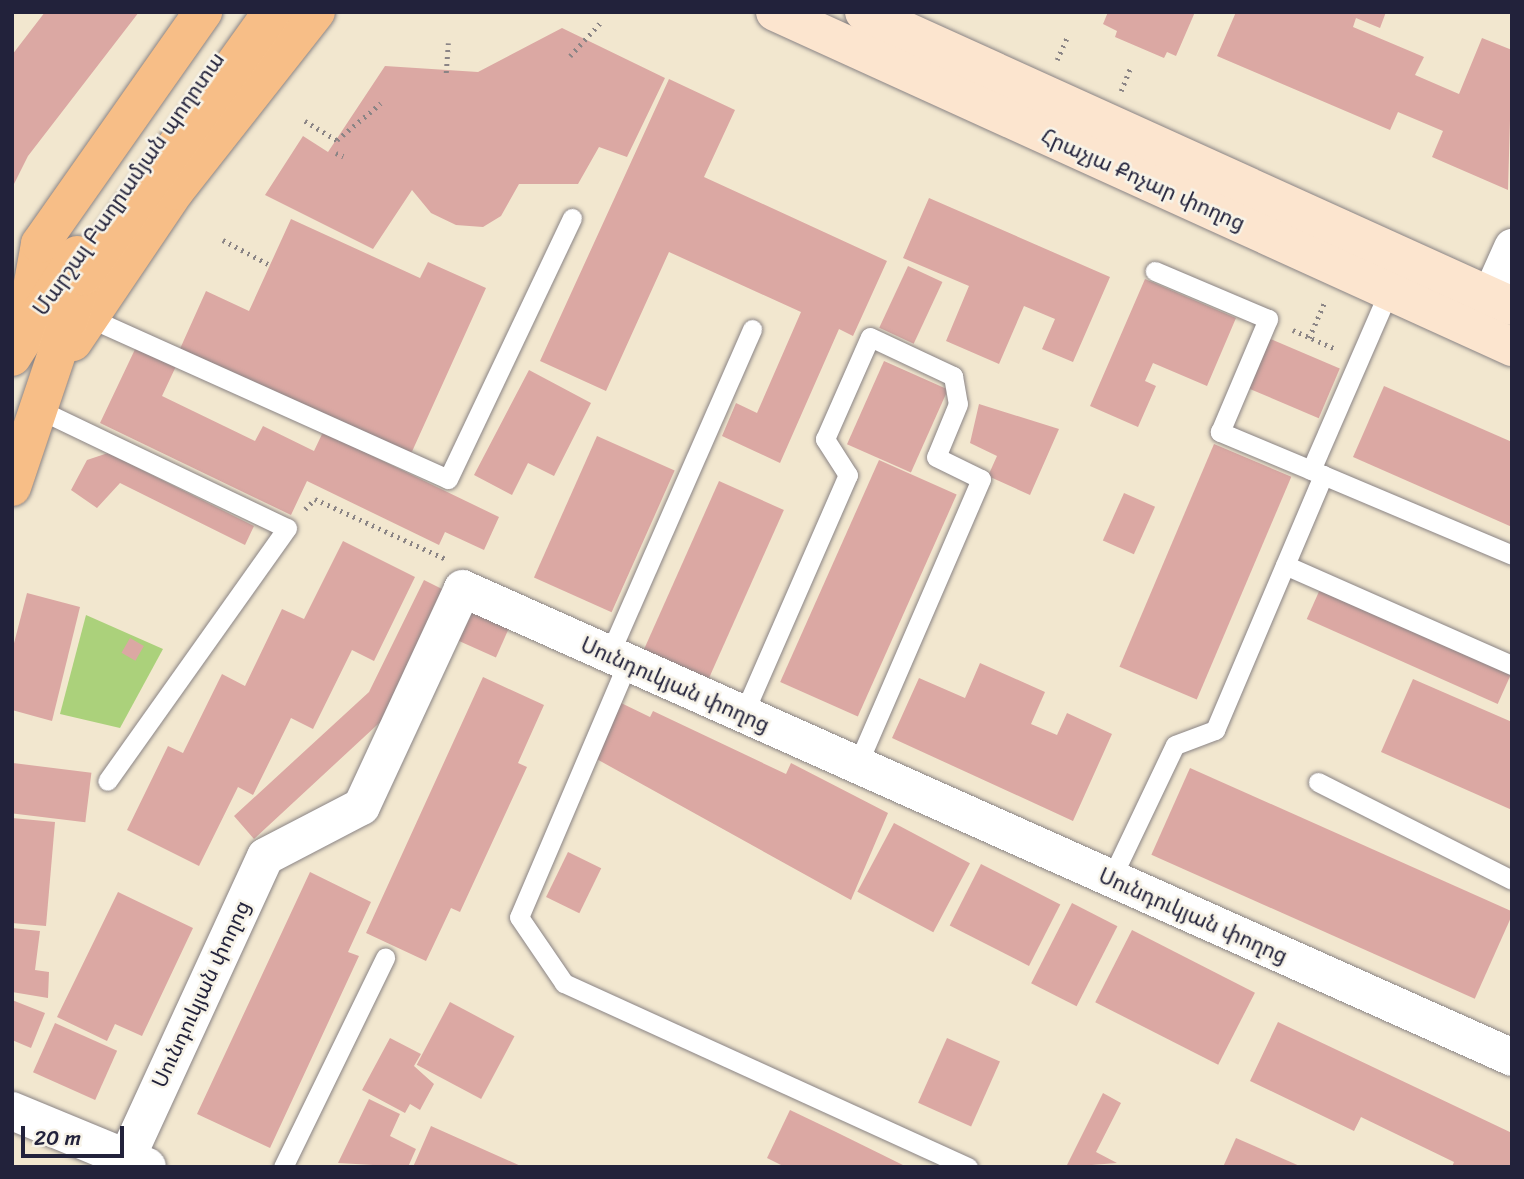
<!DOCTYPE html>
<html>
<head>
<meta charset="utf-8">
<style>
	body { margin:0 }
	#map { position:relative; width:1524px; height:1179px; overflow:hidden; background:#f2e7cf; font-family:Sriracha,"Noto Sans Armenian",sans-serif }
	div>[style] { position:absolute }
	.green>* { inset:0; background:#abd17b }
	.building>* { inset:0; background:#dba8a3; transform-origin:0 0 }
	.path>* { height:4.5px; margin-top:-2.25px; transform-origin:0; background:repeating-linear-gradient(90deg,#8a8485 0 2px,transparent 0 7px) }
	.roads { filter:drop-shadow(0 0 2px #8a8485) drop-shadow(0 0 2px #8a8485) }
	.service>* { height:19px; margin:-9.5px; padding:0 9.5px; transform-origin:9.5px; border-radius:9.5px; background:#fff }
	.minor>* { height:37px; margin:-18.5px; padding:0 18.5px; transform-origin:18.5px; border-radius:18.5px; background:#fff }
	.tertiary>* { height:38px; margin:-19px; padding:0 19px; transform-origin:19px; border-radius:19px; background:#fff }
	.secondary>* { height:38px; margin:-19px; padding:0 19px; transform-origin:19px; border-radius:19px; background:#fce5cf }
	.primary>* { height:38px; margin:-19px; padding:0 19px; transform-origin:19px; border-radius:19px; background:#f7be87 }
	span { translate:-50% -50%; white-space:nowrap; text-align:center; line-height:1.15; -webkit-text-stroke:5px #f7f3e8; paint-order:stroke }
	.street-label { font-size:21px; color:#22223b }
	.frame { position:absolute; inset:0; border:14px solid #22223b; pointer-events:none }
	.scale { position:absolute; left:21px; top:1126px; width:103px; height:32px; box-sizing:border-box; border:4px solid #22223b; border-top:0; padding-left:9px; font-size:21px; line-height:24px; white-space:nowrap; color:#22223b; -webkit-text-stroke:5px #f7f3e8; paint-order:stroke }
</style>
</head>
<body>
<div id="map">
	<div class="green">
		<i style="clip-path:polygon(86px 615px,163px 649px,120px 728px,60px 714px)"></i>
	</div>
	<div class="building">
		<i style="clip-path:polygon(45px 12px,139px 12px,28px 156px,12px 188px,12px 55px)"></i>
		<i style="clip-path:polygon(1108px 12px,1195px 12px,1176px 56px,1167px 52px,1164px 58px,1115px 37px,1117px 31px,1103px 24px)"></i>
		<i style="clip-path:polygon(1236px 12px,1386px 12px,1380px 28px,1356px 18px,1353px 27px,1424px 57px,1415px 75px,1459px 94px,1482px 38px,1512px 50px,1508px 190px,1432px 157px,1443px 131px,1398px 112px,1390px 130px,1217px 56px)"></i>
		<i style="clip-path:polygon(562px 28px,665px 78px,627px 157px,599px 147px,578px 184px,519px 184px,501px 216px,483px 227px,456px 225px,431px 213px,412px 190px,373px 249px,265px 195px,303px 136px,328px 152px,385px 66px,478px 72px)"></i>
		<i style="clip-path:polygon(669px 79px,735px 110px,704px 177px,887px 261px,853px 336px,839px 329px,780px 463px,722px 436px,736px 403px,757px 413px,801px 312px,669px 252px,606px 391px,540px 361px)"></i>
		<i style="clip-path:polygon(929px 198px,1110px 277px,1073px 362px,1042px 349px,1055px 319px,1024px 306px,999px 364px,946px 341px,969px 286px,903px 258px)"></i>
		<i style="clip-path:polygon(291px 219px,420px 278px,428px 262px,486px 288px,410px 456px,179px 351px,206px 291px,249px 311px)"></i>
		<i style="left:908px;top:266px;width:38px;height:68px;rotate:25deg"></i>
		<i style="clip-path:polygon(1145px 279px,1236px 318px,1207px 386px,1153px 363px,1145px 381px,1156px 386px,1138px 427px,1090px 406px)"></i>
		<i style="left:1268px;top:338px;width:78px;height:54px;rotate:23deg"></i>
		<i style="clip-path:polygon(138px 343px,178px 362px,162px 396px,255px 441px,263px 426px,314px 451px,323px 432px,499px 517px,484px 550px,445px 532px,439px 545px,307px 481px,291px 515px,100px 423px)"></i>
		<i style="left:884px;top:361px;width:70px;height:91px;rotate:24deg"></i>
		<i style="clip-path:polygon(529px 370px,591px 403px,554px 476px,528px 463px,512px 495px,474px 475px)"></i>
		<i style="clip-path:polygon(1384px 386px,1512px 442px,1512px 527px,1353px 457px)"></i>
		<i style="clip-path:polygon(979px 404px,1059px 429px,1030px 495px,988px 476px,997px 456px,970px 443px)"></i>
		<i style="left:597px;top:436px;width:85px;height:155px;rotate:24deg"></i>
		<i style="left:1214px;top:444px;width:84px;height:242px;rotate:23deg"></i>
		<i style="clip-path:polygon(108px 453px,254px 526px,245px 545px,120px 483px,97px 508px,71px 490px,87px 460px)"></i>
		<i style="left:879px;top:460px;width:85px;height:243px;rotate:24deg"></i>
		<i style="left:719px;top:481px;width:71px;height:187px;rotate:24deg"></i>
		<i style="left:1124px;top:493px;width:34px;height:52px;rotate:24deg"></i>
		<i style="clip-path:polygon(343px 541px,415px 577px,374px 661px,352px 650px,313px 729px,291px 718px,253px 795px,238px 787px,199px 866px,127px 830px,168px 746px,183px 753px,222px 674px,245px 686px,282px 609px,304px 619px)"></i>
		<i style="clip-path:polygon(424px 580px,450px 593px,390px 713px,254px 839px,234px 816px,369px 692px)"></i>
		<i style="left:1321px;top:587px;width:209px;height:35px;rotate:24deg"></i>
		<i style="clip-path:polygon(27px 593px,80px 607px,52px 721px,12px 710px,12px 651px)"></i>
		<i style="left:472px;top:603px;width:44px;height:40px;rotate:24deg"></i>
		<i style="left:130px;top:638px;width:16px;height:17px;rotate:30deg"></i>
		<i style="clip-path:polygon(980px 663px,1045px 692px,1031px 724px,1057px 735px,1067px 713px,1112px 734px,1073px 821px,892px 738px,919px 678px,965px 698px)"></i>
		<i style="clip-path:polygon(483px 677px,544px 705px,518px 763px,527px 767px,460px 912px,451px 908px,426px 961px,366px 933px)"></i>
		<i style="clip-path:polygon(1413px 679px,1512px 722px,1512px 810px,1381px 752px)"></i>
		<i style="clip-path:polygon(619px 702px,650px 717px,653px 711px,786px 774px,791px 763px,888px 813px,851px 900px,593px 757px)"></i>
		<i style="left:13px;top:763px;width:79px;height:50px;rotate:7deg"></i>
		<i style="left:1190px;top:768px;width:354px;height:95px;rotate:24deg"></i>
		<i style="clip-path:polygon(12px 818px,55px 822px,46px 926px,12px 923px)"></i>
		<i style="left:894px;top:823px;width:86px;height:78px;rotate:28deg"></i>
		<i style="left:568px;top:852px;width:37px;height:50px;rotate:26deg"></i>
		<i style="left:981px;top:864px;width:89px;height:69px;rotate:27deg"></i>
		<i style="clip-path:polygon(310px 872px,371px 902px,348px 952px,359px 956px,270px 1148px,197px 1114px)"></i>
		<i style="clip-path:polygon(118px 892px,193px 928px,142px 1036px,115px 1024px,107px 1041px,57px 1017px)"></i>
		<i style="left:1072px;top:903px;width:51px;height:90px;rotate:27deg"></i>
		<i style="clip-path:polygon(12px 928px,40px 931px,35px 970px,49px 972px,48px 998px,12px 992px)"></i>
		<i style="left:1132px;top:930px;width:138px;height:81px;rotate:27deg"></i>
		<i style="clip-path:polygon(12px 1000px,45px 1013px,31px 1048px,12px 1040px)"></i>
		<i style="left:450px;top:1002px;width:73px;height:71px;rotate:28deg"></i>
		<i style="clip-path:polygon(1278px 1022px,1512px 1133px,1512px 1167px,1452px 1167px,1454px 1162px,1361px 1117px,1354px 1131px,1250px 1081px)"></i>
		<i style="left:55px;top:1023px;width:68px;height:54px;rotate:24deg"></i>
		<i style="clip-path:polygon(390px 1038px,421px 1054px,414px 1066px,434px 1084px,420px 1110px,410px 1104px,405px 1113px,362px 1090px)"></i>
		<i style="left:947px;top:1038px;width:58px;height:71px;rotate:24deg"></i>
		<i style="clip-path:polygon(1103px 1093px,1121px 1103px,1096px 1152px,1117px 1163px,1066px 1167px)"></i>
		<i style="clip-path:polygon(369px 1099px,400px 1114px,390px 1136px,416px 1149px,408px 1167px,338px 1163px)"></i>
		<i style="clip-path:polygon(790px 1110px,836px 1132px,907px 1167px,785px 1167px,767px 1158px)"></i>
		<i style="clip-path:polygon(431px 1126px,487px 1151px,523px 1167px,413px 1167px)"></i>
		<i style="clip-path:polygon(1236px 1138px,1302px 1167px,1223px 1167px)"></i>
	</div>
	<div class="path">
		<i style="left:570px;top:56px;width:45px;rotate:-47.7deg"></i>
		<i style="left:1057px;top:60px;width:27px;rotate:-66deg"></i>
		<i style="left:446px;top:73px;width:30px;rotate:-86deg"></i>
		<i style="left:1121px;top:91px;width:27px;rotate:-68deg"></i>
		<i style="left:305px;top:121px;width:37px;rotate:31deg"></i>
		<i style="left:337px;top:140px;width:57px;rotate:-40.1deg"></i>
		<i style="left:336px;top:153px;width:8px;rotate:23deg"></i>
		<i style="left:223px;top:240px;width:53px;rotate:28deg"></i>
		<i style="left:1293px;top:330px;width:47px;rotate:23.8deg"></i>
		<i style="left:1309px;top:338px;width:40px;rotate:-66.6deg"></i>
		<i style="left:305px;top:509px;width:14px;rotate:-45deg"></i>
		<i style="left:315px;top:499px;width:144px;rotate:24.6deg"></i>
	</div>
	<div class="roads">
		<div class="service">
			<i style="left:92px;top:319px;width:390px;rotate:24.2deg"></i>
			<i style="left:448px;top:479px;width:289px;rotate:-64.6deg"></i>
			<i style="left:36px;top:408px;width:278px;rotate:25.6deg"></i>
			<i style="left:287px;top:528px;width:310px;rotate:125.4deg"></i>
			<i style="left:1311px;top:470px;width:195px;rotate:-66.5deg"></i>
			<i style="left:1323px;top:475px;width:205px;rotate:22.9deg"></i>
			<i style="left:1285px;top:565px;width:248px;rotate:23.8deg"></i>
			<i style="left:609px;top:655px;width:356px;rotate:-66.3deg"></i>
			<i style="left:627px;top:664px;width:275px;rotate:113.1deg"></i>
			<i style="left:519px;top:917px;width:80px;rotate:55.7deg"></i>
			<i style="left:564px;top:983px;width:444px;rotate:24.5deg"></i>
			<i style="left:743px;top:715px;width:262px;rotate:-66.4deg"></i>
			<i style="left:848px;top:475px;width:43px;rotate:-122.6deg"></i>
			<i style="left:825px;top:439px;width:111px;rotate:-66.2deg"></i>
			<i style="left:870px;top:337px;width:92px;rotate:25.2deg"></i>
			<i style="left:953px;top:376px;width:28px;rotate:80deg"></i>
			<i style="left:958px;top:404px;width:57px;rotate:112.5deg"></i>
			<i style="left:936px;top:457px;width:50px;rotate:26.1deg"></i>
			<i style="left:981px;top:479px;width:313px;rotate:113.4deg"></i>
			<i style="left:1318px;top:782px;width:217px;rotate:26.8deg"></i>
			<i style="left:1111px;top:879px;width:148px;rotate:-64.5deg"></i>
			<i style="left:1175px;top:745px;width:43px;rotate:-20.6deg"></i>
			<i style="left:1215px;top:730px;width:277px;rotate:-67deg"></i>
			<i style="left:1323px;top:475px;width:112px;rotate:-157.3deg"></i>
			<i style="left:1220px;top:432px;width:123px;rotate:-67deg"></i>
			<i style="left:1268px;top:319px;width:123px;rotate:-157deg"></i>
			<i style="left:283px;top:1167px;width:233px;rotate:-64deg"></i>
		</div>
		<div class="minor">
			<i style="left:1490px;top:296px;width:54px;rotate:-65.8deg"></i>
			<i style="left:126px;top:1158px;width:332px;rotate:-65.3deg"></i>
			<i style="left:265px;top:856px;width:108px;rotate:-27.5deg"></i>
			<i style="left:361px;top:806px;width:240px;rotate:-65.1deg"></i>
			<i style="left:462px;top:588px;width:1150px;rotate:24.07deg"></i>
		</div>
		<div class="tertiary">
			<i style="left:12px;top:1111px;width:146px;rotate:22.5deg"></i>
		</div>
		<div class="secondary">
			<i style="left:775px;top:12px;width:810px;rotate:24.44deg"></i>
			<i style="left:864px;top:12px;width:712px;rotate:24.4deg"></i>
		</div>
		<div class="primary">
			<i style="left:26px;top:321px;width:78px;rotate:-79.7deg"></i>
			<i style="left:40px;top:244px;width:284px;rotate:-54.9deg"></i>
			<i style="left:73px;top:342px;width:182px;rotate:-56deg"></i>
			<i style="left:175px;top:191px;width:228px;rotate:-51.8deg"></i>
			<i style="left:12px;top:357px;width:121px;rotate:-57.5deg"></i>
			<i style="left:12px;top:487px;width:223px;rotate:-71.4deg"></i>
			<i style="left:83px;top:276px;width:325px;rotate:-54.4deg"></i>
		</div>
	</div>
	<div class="street-label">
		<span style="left:1143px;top:180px;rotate:24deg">Հրաչյա Քոչար փողոց</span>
		<span style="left:129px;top:184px;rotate:-55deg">Մարշալ Բաղրամյան պողոտա</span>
		<span style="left:675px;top:685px;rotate:24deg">Սունդուկյան փողոց</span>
		<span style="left:1193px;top:916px;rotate:24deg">Սունդուկյան փողոց</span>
		<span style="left:201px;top:994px;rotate:-65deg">Սունդուկյան փողոց</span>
	</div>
	<div class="frame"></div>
	<div class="scale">20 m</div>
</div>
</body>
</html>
